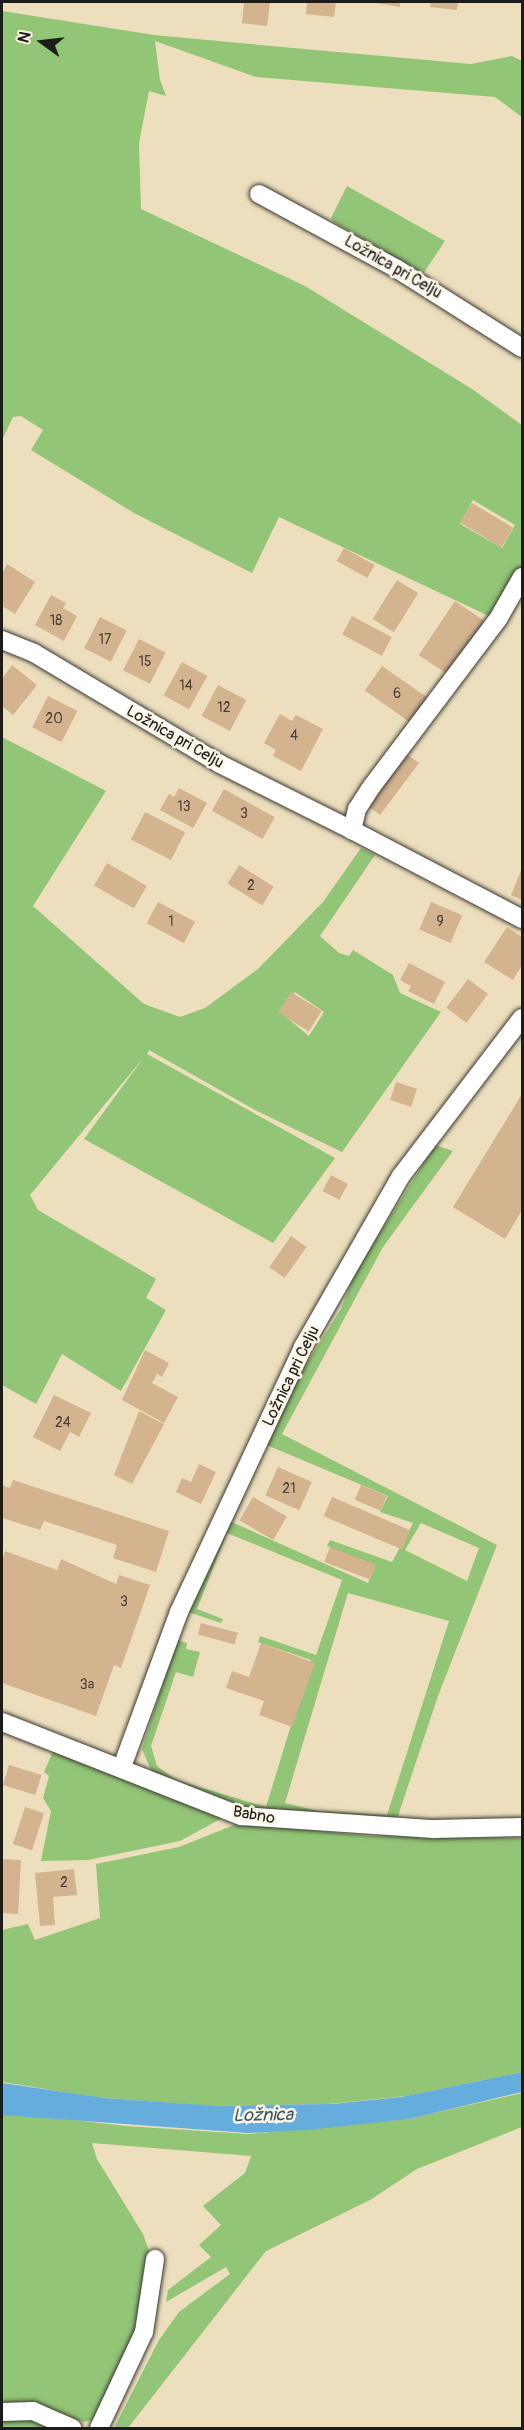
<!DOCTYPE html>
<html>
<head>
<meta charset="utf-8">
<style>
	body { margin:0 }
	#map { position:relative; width:524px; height:2430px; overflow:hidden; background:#eddfbd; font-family:Pangolin,sans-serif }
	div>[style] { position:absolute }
	.green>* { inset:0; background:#92c575 }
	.water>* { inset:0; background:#65addc }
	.building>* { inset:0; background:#d4b38f; transform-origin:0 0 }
	.roads { filter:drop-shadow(0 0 2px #3b3934) drop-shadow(0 0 2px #3b3934) }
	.minor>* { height:18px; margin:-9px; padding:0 9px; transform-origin:9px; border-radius:9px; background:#fff }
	span { translate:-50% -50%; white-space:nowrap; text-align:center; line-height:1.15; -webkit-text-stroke:5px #fcf5e5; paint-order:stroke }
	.number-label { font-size:14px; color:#4a4239 }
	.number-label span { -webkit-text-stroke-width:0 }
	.street-label { font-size:16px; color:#1c1c1c }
	.water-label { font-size:18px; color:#395669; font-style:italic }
	.frame { position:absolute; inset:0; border:3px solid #1c1c1c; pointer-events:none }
	.north { position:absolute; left:12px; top:12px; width:60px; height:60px; -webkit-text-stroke:4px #fcf5e5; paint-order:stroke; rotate:285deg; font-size:16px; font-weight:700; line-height:24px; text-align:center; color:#1c1c1c }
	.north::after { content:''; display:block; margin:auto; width:21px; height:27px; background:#1c1c1c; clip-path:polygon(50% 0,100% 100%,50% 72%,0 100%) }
</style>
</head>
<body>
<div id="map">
	<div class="green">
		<i style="clip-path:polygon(evenodd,2px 11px,154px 35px,260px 45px,471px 64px,512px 56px,522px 61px,522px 117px,495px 97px,256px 77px,155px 41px,160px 80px,166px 96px,149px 91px,139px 143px,141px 209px,305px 286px,472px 389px,522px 425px,522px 567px,493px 618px,279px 517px,252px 573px,134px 513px,31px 450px,43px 430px,21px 416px,13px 417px,2px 440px,2px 11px,473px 500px,515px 525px,502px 548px,460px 524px,473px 500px)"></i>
		<i style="clip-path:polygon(347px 186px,445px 241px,423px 274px,334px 222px,331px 218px)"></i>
		<i style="clip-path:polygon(evenodd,2px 737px,106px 791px,33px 906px,144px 1004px,180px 1017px,205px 1008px,258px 969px,323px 902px,361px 848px,375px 855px,320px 936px,339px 953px,349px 956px,353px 950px,393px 975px,400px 993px,441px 1012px,342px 1152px,255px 1110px,149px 1050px,147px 1054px,335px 1158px,273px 1243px,84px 1139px,144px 1057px,30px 1195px,38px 1210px,156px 1279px,146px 1298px,166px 1310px,121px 1391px,62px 1354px,36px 1404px,2px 1385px,2px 737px,295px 992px,324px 1012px,309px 1036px,280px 1012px,295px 992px)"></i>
		<i style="clip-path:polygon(evenodd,435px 1145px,453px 1151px,383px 1247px,282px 1434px,497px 1545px,438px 1696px,396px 1822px,250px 1808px,165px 1781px,151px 1770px,142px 1749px,177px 1640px,187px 1643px,186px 1649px,200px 1652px,193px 1677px,176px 1672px,151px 1746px,157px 1766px,176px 1780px,266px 1807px,311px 1660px,258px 1642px,260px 1636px,316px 1655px,342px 1580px,227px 1533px,197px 1609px,223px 1619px,221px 1623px,188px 1612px,225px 1519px,368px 1583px,375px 1566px,327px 1546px,330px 1540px,392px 1562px,413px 1523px,380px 1512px,388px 1496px,264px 1444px,305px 1366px,341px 1309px,355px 1273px,435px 1145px,421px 1523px,479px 1548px,467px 1581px,405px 1550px,421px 1523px,435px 1145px,348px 1593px,449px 1621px,387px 1815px,318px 1811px,285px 1803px,348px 1593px)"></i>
		<i style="clip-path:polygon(54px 1749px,224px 1817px,180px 1841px,88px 1860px,41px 1861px,51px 1811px,43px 1798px,49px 1776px,44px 1772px)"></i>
		<i style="clip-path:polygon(239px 1823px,370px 1836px,522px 1838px,522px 2072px,406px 2096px,329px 2104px,210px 2106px,95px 2097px,2px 2082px,2px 1930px,28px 1924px,35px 1940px,100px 1918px,96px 1864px,179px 1847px)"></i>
		<i style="clip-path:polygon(522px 2093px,522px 2127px,417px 2169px,370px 2200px,266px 2251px,128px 2428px,114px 2428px,159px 2340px,179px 2312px,230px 2274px,226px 2267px,166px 2302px,168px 2290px,211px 2257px,199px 2245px,221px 2225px,203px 2206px,245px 2173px,251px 2156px,92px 2143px,97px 2159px,143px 2234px,150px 2254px,151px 2297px,97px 2419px,83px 2422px,56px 2411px,2px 2407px,2px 2112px,126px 2126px,248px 2134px,408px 2119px)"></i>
		<i style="clip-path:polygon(2px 2417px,40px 2419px,59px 2428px,2px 2428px)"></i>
	</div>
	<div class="water">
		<i style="clip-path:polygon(522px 2072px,522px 2092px,409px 2119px,307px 2130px,248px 2133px,2px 2115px,2px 2083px,105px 2098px,218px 2106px,332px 2104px,401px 2097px)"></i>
	</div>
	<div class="building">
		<i style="clip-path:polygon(244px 2px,270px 2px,267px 26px,242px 23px)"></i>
		<i style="clip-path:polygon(307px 2px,336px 2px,334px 17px,306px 14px)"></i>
		<i style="clip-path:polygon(369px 2px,400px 2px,400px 7px)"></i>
		<i style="clip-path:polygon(431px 2px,458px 2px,457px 10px,430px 7px)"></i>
		<i style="left:472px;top:503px;width:48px;height:23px;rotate:31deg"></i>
		<i style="left:344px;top:548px;width:35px;height:15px;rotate:29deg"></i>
		<i style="clip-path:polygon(7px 564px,35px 582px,15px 614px,2px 606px,2px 574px)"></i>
		<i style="left:397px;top:580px;width:25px;height:46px;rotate:32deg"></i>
		<i style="clip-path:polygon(51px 595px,66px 603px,63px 608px,77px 616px,64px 641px,35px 625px)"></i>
		<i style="left:455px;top:601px;width:37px;height:65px;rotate:34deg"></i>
		<i style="left:352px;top:616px;width:45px;height:21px;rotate:28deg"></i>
		<i style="left:100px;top:617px;width:30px;height:35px;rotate:27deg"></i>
		<i style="left:139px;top:639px;width:30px;height:35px;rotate:27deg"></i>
		<i style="left:182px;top:662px;width:29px;height:38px;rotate:29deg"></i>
		<i style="clip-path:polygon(12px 665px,37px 685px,13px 715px,2px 706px,2px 679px)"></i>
		<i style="left:382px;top:666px;width:56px;height:30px;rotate:35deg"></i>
		<i style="left:218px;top:685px;width:32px;height:35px;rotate:28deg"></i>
		<i style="left:48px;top:696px;width:33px;height:35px;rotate:27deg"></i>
		<i style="clip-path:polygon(280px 714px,292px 721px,296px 715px,323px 729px,301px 771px,273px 756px,276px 750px,264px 743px)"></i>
		<i style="clip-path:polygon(401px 750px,419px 763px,380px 815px,368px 806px)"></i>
		<i style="clip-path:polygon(179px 788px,207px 803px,193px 828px,160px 810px,169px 794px,174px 797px)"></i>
		<i style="left:224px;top:789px;width:58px;height:25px;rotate:29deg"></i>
		<i style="left:145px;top:812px;width:45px;height:31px;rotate:27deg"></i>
		<i style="left:107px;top:863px;width:46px;height:26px;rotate:30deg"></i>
		<i style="left:239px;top:865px;width:41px;height:22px;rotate:32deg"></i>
		<i style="clip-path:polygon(522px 868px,522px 900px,511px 895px)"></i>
		<i style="left:158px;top:902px;width:42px;height:24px;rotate:28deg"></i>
		<i style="left:431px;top:902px;width:34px;height:30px;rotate:23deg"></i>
		<i style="clip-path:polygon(507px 927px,522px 937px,522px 965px,513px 980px,484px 962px)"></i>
		<i style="clip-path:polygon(409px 963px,445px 982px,434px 1004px,408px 991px,411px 986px,400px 980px)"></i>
		<i style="left:468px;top:979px;width:25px;height:36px;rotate:37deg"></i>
		<i style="left:291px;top:992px;width:36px;height:24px;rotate:32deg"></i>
		<i style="left:396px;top:1082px;width:22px;height:19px;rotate:18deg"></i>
		<i style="clip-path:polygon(522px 1094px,522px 1210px,505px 1239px,453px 1207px)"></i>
		<i style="left:331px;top:1175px;width:19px;height:18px;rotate:28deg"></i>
		<i style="left:291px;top:1236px;width:19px;height:38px;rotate:35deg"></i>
		<i style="clip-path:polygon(145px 1350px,169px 1363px,162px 1377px,157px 1374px,152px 1383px,178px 1397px,164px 1423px,122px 1400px)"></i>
		<i style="clip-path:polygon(54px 1395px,91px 1413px,79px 1437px,70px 1432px,60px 1451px,33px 1437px)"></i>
		<i style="clip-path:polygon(139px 1411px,164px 1424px,132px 1484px,114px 1475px)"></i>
		<i style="clip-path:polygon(199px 1464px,216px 1472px,201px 1504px,176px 1492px,182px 1478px,191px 1482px)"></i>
		<i style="left:278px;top:1467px;width:37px;height:31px;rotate:24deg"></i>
		<i style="clip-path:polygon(13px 1480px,169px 1531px,156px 1572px,113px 1558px,117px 1545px,44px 1521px,40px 1530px,2px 1518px,2px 1485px,10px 1488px)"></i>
		<i style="left:361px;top:1485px;width:28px;height:16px;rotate:23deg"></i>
		<i style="left:253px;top:1497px;width:39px;height:27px;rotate:30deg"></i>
		<i style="left:332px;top:1497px;width:85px;height:21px;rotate:23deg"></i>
		<i style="left:330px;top:1547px;width:49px;height:16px;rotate:21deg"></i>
		<i style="clip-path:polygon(5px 1551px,57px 1570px,61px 1559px,116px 1584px,119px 1575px,150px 1585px,121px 1668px,114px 1665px,96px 1716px,2px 1683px,2px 1561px)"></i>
		<i style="left:201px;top:1623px;width:38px;height:12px;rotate:15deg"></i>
		<i style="clip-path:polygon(261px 1643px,315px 1663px,292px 1727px,259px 1715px,264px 1701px,226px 1688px,232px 1671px,249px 1677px)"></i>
		<i style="left:9px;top:1765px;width:34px;height:21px;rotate:17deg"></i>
		<i style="left:25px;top:1807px;width:20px;height:39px;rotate:18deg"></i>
		<i style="left:2px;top:1859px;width:19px;height:54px;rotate:3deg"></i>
		<i style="clip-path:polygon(74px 1869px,77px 1895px,53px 1897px,55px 1925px,40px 1926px,35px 1873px)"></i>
	</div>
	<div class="roads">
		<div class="minor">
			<i style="left:259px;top:194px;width:157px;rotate:28.5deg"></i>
			<i style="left:397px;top:269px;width:148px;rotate:32.3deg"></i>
			<i style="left:522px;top:577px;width:48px;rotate:119.7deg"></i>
			<i style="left:498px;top:619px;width:209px;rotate:127deg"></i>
			<i style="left:372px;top:786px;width:27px;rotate:123deg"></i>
			<i style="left:357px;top:809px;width:22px;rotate:103deg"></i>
			<i style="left:352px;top:830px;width:192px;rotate:27.6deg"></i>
			<i style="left:2px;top:640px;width:35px;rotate:22deg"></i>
			<i style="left:34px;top:653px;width:217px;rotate:30.8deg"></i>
			<i style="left:220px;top:764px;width:148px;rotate:26.6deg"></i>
			<i style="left:2px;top:1722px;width:257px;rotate:21.5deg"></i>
			<i style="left:241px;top:1816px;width:193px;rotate:3.9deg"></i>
			<i style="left:434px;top:1829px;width:88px;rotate:-1.3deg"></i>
			<i style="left:122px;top:1767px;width:165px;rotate:-69.8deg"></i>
			<i style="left:179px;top:1612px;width:293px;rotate:-64.9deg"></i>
			<i style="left:303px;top:1347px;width:197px;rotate:-60.2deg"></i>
			<i style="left:401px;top:1176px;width:199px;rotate:-52.6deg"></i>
			<i style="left:2px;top:2412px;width:31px;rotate:-2deg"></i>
			<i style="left:33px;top:2411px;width:43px;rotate:23.6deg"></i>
			<i style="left:99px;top:2428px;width:106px;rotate:-64.9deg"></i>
			<i style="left:144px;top:2332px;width:74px;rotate:-81.4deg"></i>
		</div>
	</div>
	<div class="number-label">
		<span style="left:56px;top:621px">18</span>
		<span style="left:105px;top:640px">17</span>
		<span style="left:145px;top:662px">15</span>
		<span style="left:186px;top:686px">14</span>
		<span style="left:397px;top:694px">6</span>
		<span style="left:224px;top:708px">12</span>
		<span style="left:54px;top:719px">20</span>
		<span style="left:294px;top:736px">4</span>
		<span style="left:184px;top:807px">13</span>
		<span style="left:244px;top:814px">3</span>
		<span style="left:251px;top:886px">2</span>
		<span style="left:171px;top:922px">1</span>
		<span style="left:440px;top:922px">9</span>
		<span style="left:63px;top:1423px">24</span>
		<span style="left:289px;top:1489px">21</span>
		<span style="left:124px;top:1602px">3</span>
		<span style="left:87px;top:1685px">3a</span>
		<span style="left:64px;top:1883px">2</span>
	</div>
	<div class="street-label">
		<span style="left:393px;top:267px;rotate:30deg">Ložnica pri Celju</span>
		<span style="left:175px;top:737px;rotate:30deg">Ložnica pri Celju</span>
		<span style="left:291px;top:1376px;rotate:-64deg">Ložnica pri Celju</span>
		<span style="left:254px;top:1815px;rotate:10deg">Babno</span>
	</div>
	<div class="water-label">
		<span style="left:263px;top:2116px;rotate:-1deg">Ložnica</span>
	</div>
	<div class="frame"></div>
	<div class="north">N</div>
</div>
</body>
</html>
